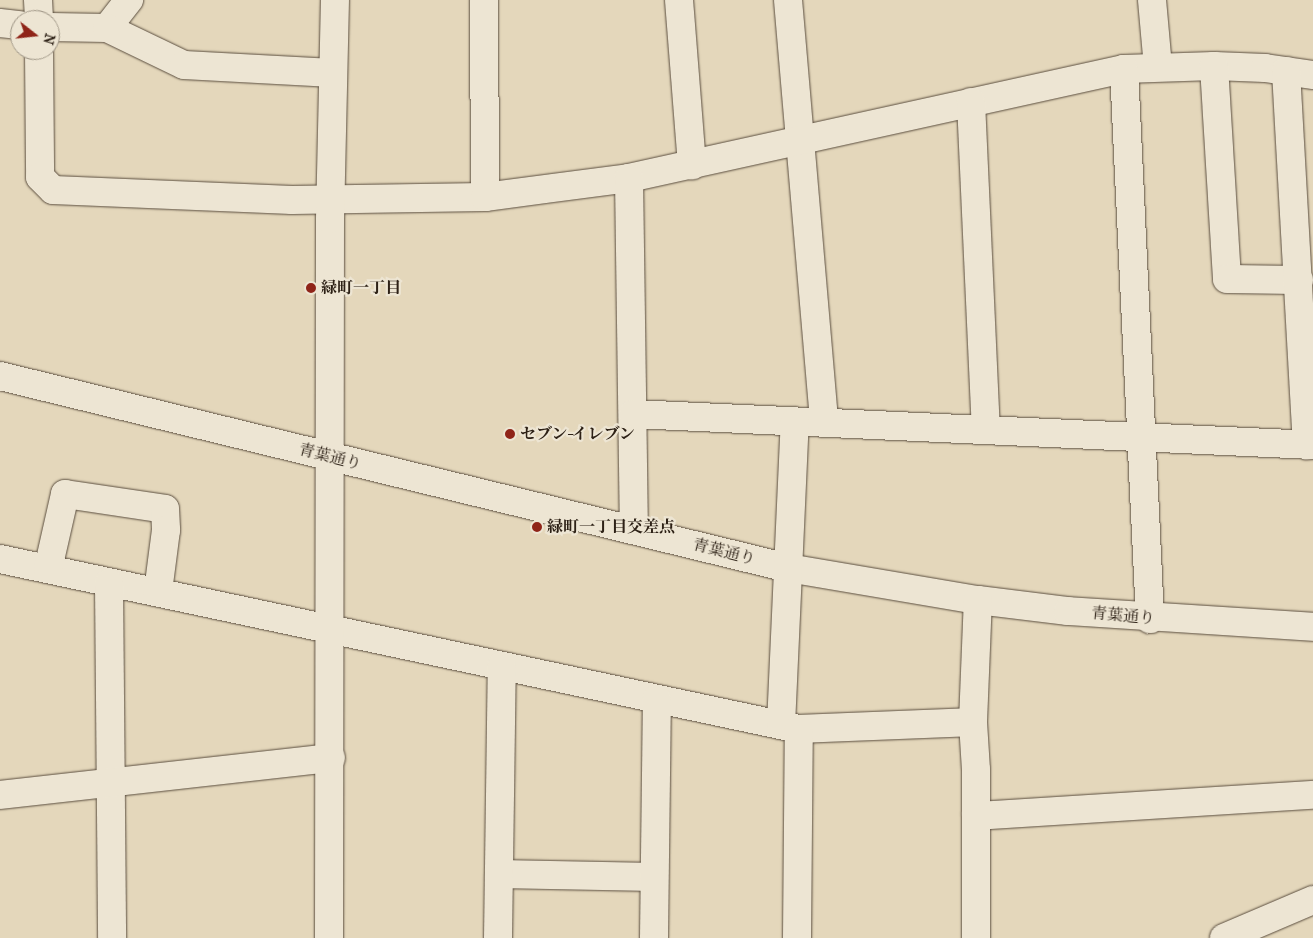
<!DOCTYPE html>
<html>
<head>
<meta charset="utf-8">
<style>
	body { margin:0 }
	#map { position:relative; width:1313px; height:938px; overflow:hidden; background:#e4d7bb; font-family:"IM FELL French Canon","Noto Serif JP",serif }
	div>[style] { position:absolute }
	.roads { filter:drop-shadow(0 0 1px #5b4e3f) drop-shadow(0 0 1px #5b4e3f) }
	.minor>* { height:28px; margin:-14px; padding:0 14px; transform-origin:14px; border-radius:14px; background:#ede5d3 }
	.dots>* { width:14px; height:14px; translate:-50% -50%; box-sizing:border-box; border:2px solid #ede5d3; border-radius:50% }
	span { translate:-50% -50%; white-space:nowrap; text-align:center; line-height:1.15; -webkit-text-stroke:4.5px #ede5d3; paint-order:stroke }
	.poi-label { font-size:16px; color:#2d2116; font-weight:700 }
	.left { translate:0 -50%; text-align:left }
	.street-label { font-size:16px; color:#2d2116 }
	.north { position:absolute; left:10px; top:10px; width:50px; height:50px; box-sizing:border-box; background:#ede5d3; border:1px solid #a09787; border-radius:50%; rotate:106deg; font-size:14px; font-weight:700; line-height:20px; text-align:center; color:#2d2116 }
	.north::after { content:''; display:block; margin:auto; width:18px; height:22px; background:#8f2418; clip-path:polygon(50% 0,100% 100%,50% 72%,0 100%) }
</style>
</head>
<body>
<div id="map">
	<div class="roads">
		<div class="minor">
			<i style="left:38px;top:0;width:20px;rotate:87deg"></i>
			<i style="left:484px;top:0;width:197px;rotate:89.7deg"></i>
			<i style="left:679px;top:0;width:166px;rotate:85.5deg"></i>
			<i style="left:788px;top:0;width:423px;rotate:85.1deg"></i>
			<i style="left:1152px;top:0;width:67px;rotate:84.9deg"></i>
			<i style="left:0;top:23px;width:20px;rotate:6deg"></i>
			<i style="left:50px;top:27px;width:57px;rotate:1deg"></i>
			<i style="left:107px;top:28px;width:36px;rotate:-52deg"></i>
			<i style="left:107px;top:28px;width:85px;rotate:25.7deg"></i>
			<i style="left:184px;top:65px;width:149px;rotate:3.1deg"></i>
			<i style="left:39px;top:50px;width:127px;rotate:89.5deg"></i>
			<i style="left:40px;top:177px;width:18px;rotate:45deg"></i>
			<i style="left:53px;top:190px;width:239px;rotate:2.4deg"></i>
			<i style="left:292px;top:200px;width:193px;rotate:-0.9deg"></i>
			<i style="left:485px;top:197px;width:145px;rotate:-7.5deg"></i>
			<i style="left:629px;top:178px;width:507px;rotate:-12.42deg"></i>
			<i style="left:1124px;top:69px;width:90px;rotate:-1.9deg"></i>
			<i style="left:1214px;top:66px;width:51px;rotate:2.2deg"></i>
			<i style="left:1265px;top:68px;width:49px;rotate:8.3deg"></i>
			<i style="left:1214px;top:66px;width:213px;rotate:86.5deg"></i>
			<i style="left:1227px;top:279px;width:72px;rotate:0.8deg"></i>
			<i style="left:1124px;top:69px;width:551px;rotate:87.29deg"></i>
			<i style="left:1286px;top:71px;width:375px;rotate:86.8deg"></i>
			<i style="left:971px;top:102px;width:327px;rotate:87.4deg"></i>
			<i style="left:629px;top:178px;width:352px;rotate:89.2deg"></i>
			<i style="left:0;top:376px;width:811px;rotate:13.69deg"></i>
			<i style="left:788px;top:568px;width:193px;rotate:9.6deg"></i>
			<i style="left:978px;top:600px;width:91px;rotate:7deg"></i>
			<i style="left:1068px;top:611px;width:246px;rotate:3.7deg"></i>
			<i style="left:633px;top:414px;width:681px;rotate:2.61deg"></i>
			<i style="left:0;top:559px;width:817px;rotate:12.01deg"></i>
			<i style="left:799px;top:729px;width:174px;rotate:-2.3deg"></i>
			<i style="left:48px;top:569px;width:77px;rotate:-77.2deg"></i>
			<i style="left:65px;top:494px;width:101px;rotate:8.5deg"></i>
			<i style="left:165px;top:509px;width:21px;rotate:87deg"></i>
			<i style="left:166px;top:530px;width:63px;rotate:97.4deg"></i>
			<i style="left:109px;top:583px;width:355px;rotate:89.5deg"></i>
			<i style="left:781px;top:725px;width:303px;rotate:-87.4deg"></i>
			<i style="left:0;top:795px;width:333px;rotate:-6.4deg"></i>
			<i style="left:976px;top:816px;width:338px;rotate:-3.6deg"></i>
			<i style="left:499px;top:874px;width:155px;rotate:1.1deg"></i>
			<i style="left:329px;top:938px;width:719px;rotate:-89.92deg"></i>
			<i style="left:330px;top:219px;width:219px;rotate:-88.7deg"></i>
			<i style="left:498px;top:938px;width:272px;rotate:-89.2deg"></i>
			<i style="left:654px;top:938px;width:239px;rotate:-89.3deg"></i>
			<i style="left:797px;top:938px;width:209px;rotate:-89.5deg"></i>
			<i style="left:976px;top:938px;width:168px;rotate:-90deg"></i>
			<i style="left:976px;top:770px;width:48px;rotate:-93.6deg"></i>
			<i style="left:973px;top:722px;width:122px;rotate:-87.7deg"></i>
			<i style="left:1224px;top:938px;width:97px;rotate:-23.1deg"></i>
		</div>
	</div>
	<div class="dots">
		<i style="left:311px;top:288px;background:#8f2418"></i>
		<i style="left:510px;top:434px;background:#8f2418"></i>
		<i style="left:537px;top:527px;background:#8f2418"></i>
	</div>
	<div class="poi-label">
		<span class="left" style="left:321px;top:288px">緑町一丁目</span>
		<span class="left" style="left:520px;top:434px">セブン-イレブン</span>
		<span class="left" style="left:547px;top:527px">緑町一丁目交差点</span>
	</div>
	<div class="street-label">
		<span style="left:330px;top:457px;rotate:14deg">青葉通り</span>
		<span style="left:724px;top:552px;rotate:14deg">青葉通り</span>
		<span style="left:1123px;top:616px;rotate:5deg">青葉通り</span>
	</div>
	<div class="north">N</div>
</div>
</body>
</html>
